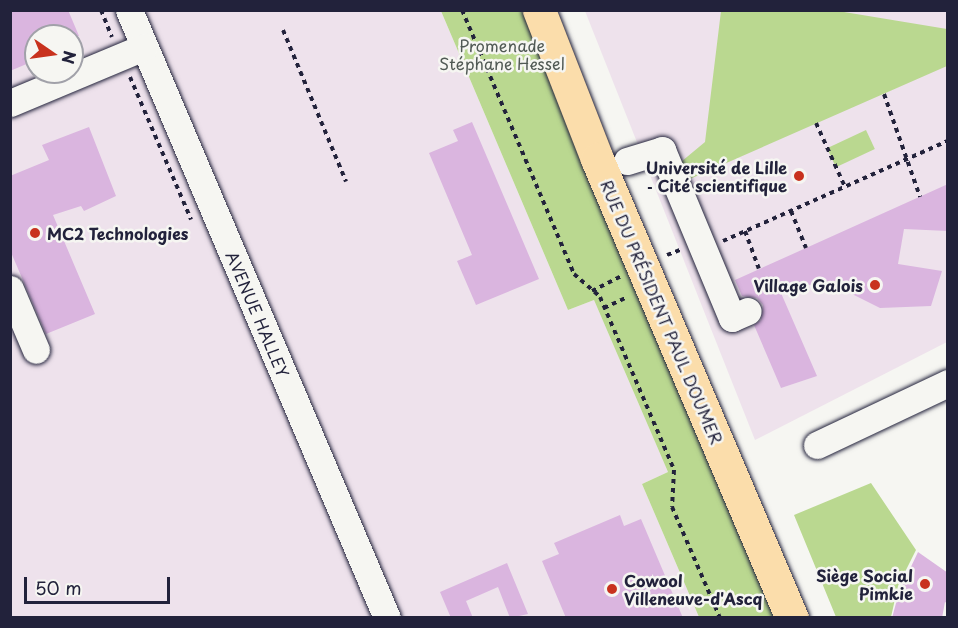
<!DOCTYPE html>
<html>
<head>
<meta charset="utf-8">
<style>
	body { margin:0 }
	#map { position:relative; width:958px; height:628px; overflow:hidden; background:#f6f6f2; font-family:"Playpen Sans",sans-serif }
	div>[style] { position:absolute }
	.built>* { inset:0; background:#eee2ec }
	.green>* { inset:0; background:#bad890; transform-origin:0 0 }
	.building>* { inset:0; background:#dab5df }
	.path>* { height:4px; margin-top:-2px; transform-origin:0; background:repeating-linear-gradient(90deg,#22223b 0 4.5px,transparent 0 9px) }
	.roads { filter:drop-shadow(0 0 2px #22223b) drop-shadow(0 0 2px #22223b) }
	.minor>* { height:27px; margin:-13.5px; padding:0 13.5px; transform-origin:13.5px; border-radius:13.5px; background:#f6f6f2 }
	.major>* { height:33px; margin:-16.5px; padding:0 16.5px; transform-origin:16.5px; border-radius:16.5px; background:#fbddab }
	.dots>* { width:16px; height:16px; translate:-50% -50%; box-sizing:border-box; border:3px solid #f6f6f2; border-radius:50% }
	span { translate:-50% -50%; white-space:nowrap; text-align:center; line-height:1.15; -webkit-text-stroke:5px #f6f6f2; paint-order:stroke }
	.park-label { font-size:16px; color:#505954 }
	.poi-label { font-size:16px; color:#22223b; font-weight:700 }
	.right { translate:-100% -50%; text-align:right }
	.left { translate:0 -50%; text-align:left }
	.street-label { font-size:16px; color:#22223b }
	.frame { position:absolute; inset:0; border:12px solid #22223b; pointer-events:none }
	.north { position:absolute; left:24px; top:24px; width:60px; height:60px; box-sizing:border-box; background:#f6f6f2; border:2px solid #a1a1a9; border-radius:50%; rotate:103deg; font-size:16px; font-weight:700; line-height:24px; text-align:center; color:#22223b }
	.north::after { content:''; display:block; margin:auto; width:21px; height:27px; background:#c8321e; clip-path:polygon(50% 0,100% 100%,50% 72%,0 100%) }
	.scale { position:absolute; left:24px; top:577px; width:146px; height:27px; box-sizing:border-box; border:3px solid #22223b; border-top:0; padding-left:8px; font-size:18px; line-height:21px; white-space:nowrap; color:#22223b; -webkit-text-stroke:4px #f6f6f2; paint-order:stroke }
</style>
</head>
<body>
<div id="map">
	<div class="built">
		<i style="clip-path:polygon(evenodd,10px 11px,441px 11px,568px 310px,594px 300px,668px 472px,642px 484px,699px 617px,11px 617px,10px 11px,36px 36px,72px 36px,72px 72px,36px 72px,36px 36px)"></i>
		<i style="clip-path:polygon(585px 11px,947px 11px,947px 342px,755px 440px)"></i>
	</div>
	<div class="green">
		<i style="clip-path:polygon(441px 11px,522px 11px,537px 35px,780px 617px,699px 617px,642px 484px,668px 472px,594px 300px,568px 310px)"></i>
		<i style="clip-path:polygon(721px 11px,838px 11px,947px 29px,947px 66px,667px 189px,658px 181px,705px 142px)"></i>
		<i style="left:866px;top:130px;width:21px;height:43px;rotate:65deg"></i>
		<i style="clip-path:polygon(871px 483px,916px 550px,898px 586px,891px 617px,836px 617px,794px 515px)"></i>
	</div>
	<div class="building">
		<i style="clip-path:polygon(10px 10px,68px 10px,79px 36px,36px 36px,36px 60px,10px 71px)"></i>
		<i style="clip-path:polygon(472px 122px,539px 279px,476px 305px,457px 261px,472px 255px,429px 153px,458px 141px,453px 130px)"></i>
		<i style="clip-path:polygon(89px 127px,116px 196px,84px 211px,81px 206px,53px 215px,95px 314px,46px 334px,10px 250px,10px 176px,49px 160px,42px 145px)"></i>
		<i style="clip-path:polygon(948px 184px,948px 231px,904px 229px,898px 264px,942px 271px,931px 306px,880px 308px,844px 290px,803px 284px,781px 293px,817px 376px,781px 388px,754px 325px,761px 320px,763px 305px,757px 298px,742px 296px,735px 280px)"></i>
		<i style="clip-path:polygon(620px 515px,624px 526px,641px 519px,683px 618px,566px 618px,542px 561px,559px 554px,554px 543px)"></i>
		<i style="clip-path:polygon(918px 552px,948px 573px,948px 604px,945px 602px,942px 618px,892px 618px,899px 592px)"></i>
		<i style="clip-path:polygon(507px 563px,528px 614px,510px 618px,498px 587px,466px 601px,473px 618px,451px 618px,440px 592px)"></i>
	</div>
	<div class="path">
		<i style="left:101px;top:10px;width:29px;rotate:68deg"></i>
		<i style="left:462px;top:10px;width:287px;rotate:67deg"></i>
		<i style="left:574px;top:274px;width:35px;rotate:41deg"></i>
		<i style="left:600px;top:297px;width:188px;rotate:66.8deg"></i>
		<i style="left:674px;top:470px;width:37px;rotate:93deg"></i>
		<i style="left:672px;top:507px;width:121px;rotate:66.6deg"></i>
		<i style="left:283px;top:30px;width:164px;rotate:67.4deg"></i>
		<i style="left:130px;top:77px;width:155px;rotate:66.8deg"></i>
		<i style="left:884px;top:94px;width:109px;rotate:70.7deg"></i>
		<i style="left:816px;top:123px;width:70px;rotate:65.6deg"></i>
		<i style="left:791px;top:211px;width:40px;rotate:68deg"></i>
		<i style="left:745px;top:231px;width:40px;rotate:69.8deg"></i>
		<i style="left:723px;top:241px;width:246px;rotate:-24deg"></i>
		<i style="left:667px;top:255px;width:14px;rotate:-21deg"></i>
		<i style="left:592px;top:291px;width:33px;rotate:-27deg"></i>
		<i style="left:604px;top:308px;width:26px;rotate:-25deg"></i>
	</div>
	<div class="roads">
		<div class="minor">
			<i style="left:129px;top:10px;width:660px;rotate:67.01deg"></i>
			<i style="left:10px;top:103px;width:145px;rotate:-22.7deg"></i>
			<i style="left:627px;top:161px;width:37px;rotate:-17deg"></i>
			<i style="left:662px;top:150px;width:182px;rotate:67.4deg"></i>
			<i style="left:732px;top:318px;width:17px;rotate:-24deg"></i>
			<i style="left:10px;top:289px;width:66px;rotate:66.9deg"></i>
			<i style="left:817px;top:445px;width:145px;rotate:-25.3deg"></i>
		</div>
		<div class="major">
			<i style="left:539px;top:10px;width:160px;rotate:68.7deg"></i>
			<i style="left:597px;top:159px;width:499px;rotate:67deg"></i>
		</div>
	</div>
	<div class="dots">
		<i style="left:799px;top:176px;background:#c8321e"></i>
		<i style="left:35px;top:233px;background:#c8321e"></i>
		<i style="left:875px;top:285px;background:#c8321e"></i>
		<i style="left:925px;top:584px;background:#c8321e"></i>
		<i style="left:612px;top:589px;background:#c8321e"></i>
	</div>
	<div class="park-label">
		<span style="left:502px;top:54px">Promenade<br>Stéphane Hessel</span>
	</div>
	<div class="poi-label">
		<span class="right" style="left:787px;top:176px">Université de Lille<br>‐ Cité scientifique</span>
		<span class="left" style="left:47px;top:233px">MC2 Technologies</span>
		<span class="right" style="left:863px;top:285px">Village Galois</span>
		<span class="right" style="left:913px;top:584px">Siège Social<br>Pimkie</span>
		<span class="left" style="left:624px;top:589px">Cowool<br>Villeneuve-d'Ascq</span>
	</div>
	<div class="street-label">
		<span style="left:662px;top:312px;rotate:67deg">RUE DU PRÉSIDENT PAUL DOUMER</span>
		<span style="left:258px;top:314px;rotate:67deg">AVENUE HALLEY</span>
	</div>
	<div class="frame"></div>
	<div class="north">N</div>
	<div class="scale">50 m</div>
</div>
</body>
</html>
